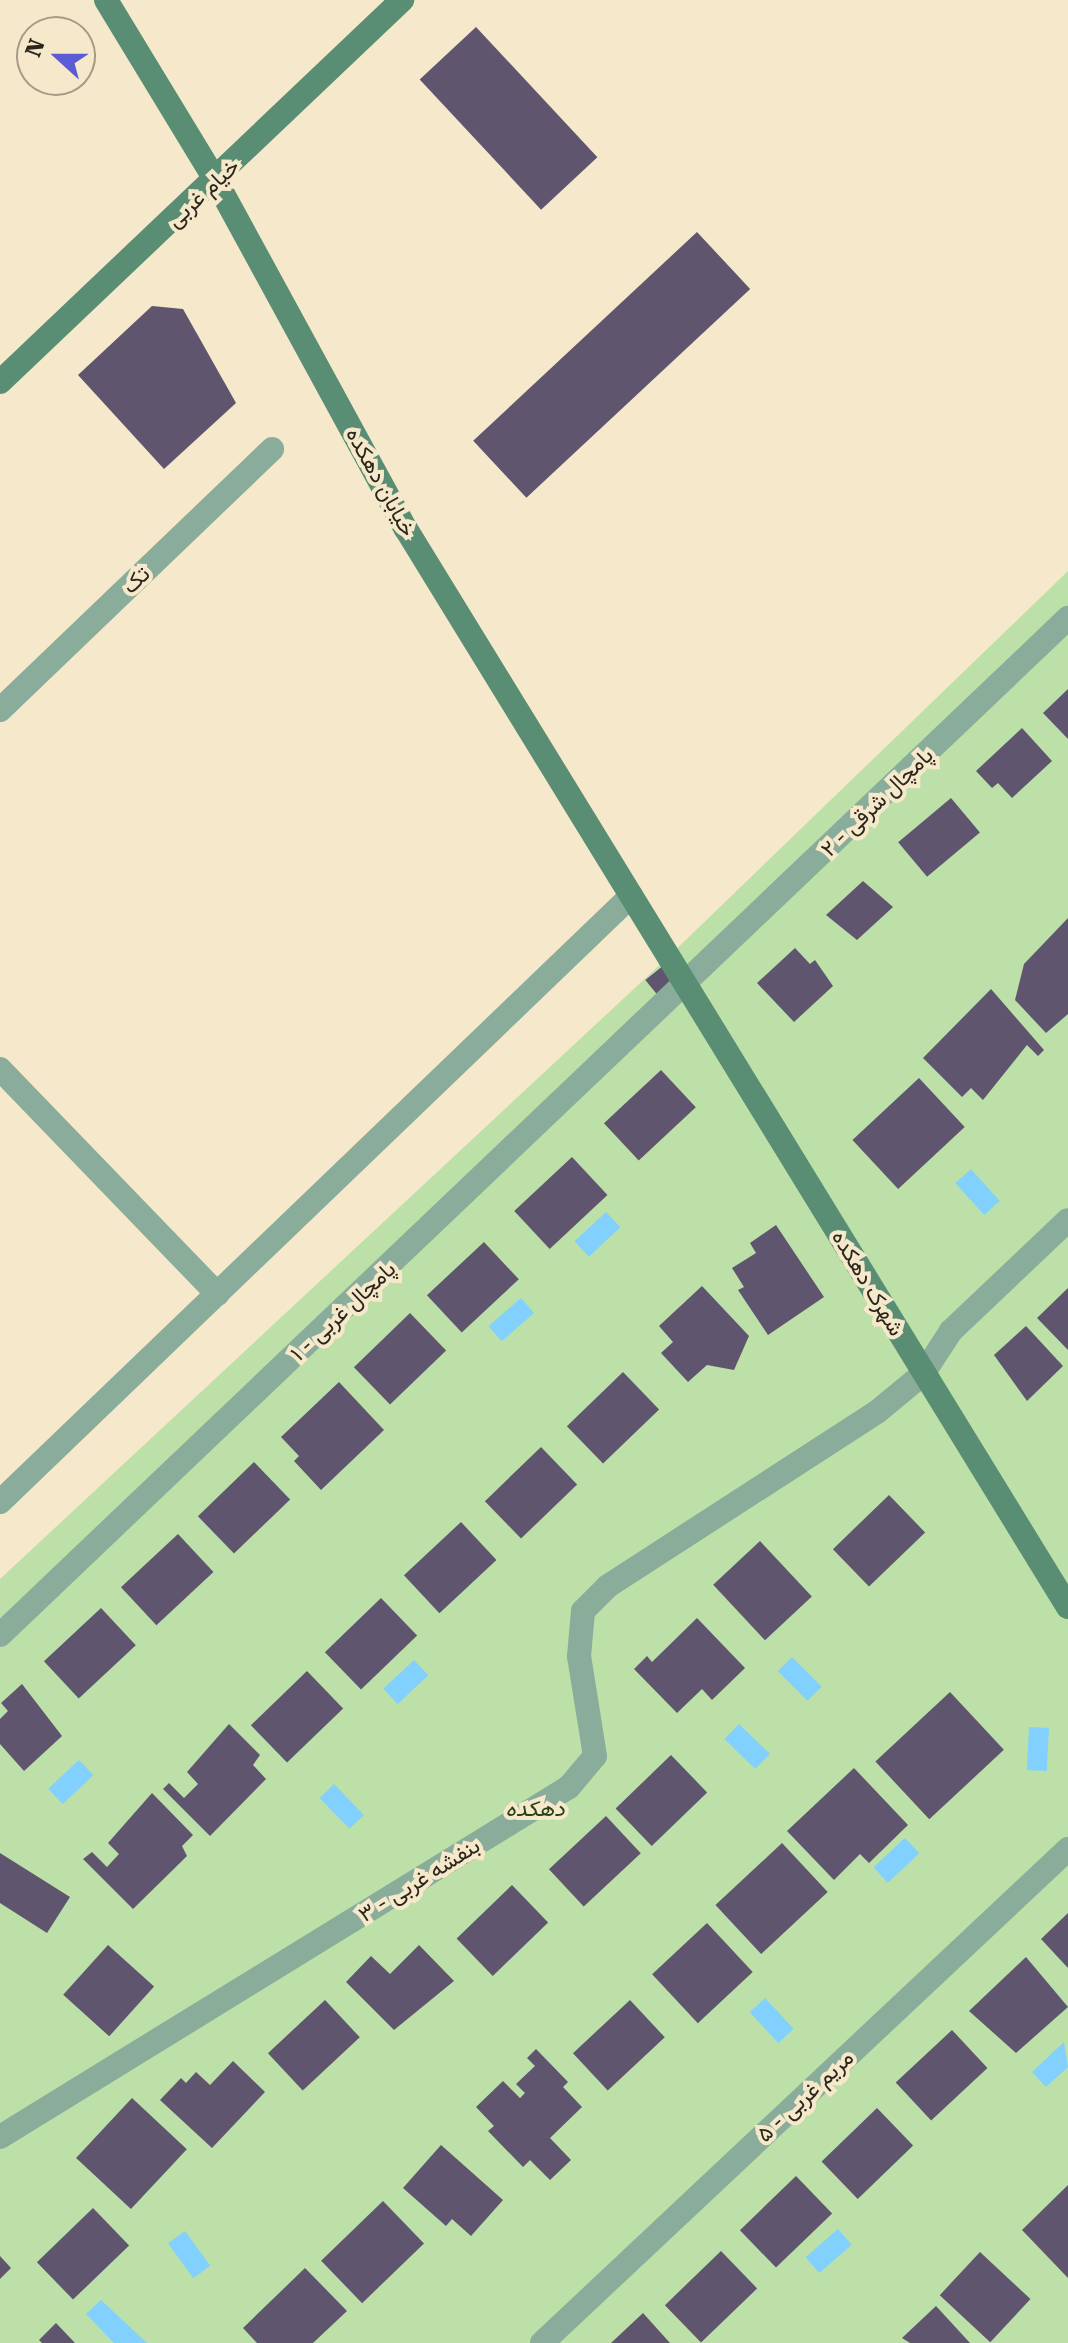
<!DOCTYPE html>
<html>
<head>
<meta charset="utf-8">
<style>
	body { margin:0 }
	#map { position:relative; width:1068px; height:2343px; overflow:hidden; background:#f6e9cb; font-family:"Roboto Serif",Vazirmatn,serif }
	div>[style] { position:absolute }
	.green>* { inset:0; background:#bce0a8 }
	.water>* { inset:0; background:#82d0fe; transform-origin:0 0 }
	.building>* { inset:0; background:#5f556e; transform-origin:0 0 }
	.street>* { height:24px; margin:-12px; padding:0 12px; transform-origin:12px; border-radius:12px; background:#8aac9a }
	.secondary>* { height:24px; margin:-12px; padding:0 12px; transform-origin:12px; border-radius:12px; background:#5a8e74 }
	span { translate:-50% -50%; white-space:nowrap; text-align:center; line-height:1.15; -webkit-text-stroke:8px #f6e9cb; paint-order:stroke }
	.street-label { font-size:22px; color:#2b261b }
	.park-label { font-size:22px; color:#284214; font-style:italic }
	.north { position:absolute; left:16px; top:16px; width:80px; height:80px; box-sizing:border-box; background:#f6e9cb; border:2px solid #a59b85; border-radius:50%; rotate:291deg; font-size:22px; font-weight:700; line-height:32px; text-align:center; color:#2b261b }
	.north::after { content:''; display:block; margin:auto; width:28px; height:36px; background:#5b5bd3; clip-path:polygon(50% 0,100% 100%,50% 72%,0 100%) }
</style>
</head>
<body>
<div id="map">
	<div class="green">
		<i style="clip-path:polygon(1068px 571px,1068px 2343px,0 2343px,0 1579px,666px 959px)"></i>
	</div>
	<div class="water">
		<i style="left:971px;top:1169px;width:43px;height:21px;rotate:48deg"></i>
		<i style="left:606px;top:1212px;width:21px;height:43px;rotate:47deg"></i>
		<i style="left:521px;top:1298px;width:20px;height:43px;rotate:49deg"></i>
		<i style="left:792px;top:1657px;width:42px;height:20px;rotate:45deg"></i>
		<i style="left:414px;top:1660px;width:21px;height:42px;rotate:47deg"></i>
		<i style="left:739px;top:1724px;width:43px;height:21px;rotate:44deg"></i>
		<i style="left:1029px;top:1727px;width:20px;height:43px;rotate:3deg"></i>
		<i style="left:79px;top:1760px;width:21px;height:42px;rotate:47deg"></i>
		<i style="left:334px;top:1784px;width:43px;height:20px;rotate:46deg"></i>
		<i style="left:905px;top:1838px;width:21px;height:43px;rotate:47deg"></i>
		<i style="left:765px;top:1998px;width:42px;height:21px;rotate:47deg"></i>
		<i style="clip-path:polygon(1064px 2042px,1068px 2067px,1046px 2087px,1032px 2072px)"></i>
		<i style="left:838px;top:2229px;width:21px;height:43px;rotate:49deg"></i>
		<i style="left:185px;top:2231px;width:43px;height:21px;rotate:54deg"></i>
		<i style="clip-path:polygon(101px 2300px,147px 2343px,114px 2343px,86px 2314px)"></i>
	</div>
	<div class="building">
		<i style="left:476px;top:27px;width:178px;height:77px;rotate:47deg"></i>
		<i style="left:697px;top:232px;width:78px;height:306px;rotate:47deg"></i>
		<i style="clip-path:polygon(152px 306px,183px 309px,236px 403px,164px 469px,78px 375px)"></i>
		<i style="clip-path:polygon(1068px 689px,1068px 739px,1043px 713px)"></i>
		<i style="clip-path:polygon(1022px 728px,1052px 761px,1012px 798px,998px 783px,992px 788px,976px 771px)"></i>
		<i style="left:951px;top:798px;width:45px;height:69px;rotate:50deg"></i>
		<i style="clip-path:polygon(863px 881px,893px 907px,857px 940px,826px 915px)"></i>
		<i style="clip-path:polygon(1068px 918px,1068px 1014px,1046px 1033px,1015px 1000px,1024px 964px)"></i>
		<i style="clip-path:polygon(795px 948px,810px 964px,815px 960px,833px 986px,794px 1022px,757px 983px)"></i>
		<i style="left:664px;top:965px;width:26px;height:24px;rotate:51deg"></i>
		<i style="clip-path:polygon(991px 989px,1044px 1050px,1038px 1056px,1027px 1045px,983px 1100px,971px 1088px,962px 1097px,923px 1058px)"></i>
		<i style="left:661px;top:1070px;width:51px;height:78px;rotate:47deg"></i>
		<i style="left:919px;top:1078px;width:67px;height:91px;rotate:47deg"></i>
		<i style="left:572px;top:1157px;width:52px;height:79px;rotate:47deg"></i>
		<i style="clip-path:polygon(776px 1225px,824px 1297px,768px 1335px,738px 1290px,744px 1287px,732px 1268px,756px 1253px,750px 1243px)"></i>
		<i style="left:484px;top:1242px;width:51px;height:78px;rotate:47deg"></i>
		<i style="clip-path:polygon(702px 1286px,749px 1336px,734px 1370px,707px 1365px,688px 1382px,661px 1353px,673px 1342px,659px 1326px)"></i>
		<i style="clip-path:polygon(1068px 1288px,1068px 1350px,1037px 1318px)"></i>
		<i style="left:410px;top:1313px;width:52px;height:78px;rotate:46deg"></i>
		<i style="clip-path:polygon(1026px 1326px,1063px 1366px,1027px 1401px,994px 1355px)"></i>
		<i style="left:623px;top:1372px;width:52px;height:78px;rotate:46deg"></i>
		<i style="clip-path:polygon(339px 1382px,384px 1430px,321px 1490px,294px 1461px,299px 1456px,281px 1437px)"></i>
		<i style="left:541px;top:1447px;width:52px;height:78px;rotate:46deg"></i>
		<i style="left:254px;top:1462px;width:52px;height:78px;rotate:46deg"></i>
		<i style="left:889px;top:1495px;width:52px;height:78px;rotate:46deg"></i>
		<i style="left:461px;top:1522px;width:52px;height:78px;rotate:47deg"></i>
		<i style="left:178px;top:1534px;width:52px;height:78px;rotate:47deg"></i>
		<i style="left:760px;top:1541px;width:76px;height:64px;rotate:47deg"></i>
		<i style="left:381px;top:1598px;width:52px;height:78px;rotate:46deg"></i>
		<i style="left:101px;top:1608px;width:51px;height:78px;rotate:47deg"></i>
		<i style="clip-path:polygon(697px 1618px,745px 1668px,712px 1700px,702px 1689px,677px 1713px,634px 1669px,647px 1656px,652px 1662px)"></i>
		<i style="left:307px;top:1671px;width:52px;height:78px;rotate:46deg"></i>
		<i style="clip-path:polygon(22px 1684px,62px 1736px,24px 1771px,0 1744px,0 1719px,8px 1711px,1px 1703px)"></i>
		<i style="left:950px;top:1692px;width:79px;height:102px;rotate:47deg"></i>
		<i style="clip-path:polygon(229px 1724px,260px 1755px,253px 1765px,266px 1779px,210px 1836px,163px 1789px,169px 1783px,184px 1798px,198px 1784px,187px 1772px)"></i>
		<i style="left:671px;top:1755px;width:52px;height:77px;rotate:46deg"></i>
		<i style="clip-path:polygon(854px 1768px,908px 1825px,869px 1863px,860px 1854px,834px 1880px,787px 1831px)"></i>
		<i style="clip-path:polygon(152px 1793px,193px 1835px,182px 1846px,187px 1856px,133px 1909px,83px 1859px,92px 1852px,107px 1867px,119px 1854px,108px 1843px)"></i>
		<i style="left:606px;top:1816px;width:51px;height:78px;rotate:47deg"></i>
		<i style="left:782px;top:1843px;width:67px;height:91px;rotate:47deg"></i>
		<i style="clip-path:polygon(0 1853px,70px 1897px,47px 1933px,0 1903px)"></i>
		<i style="left:512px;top:1885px;width:52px;height:77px;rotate:46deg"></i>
		<i style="clip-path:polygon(1068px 1913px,1068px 1968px,1041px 1939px)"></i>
		<i style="left:707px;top:1923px;width:67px;height:75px;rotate:47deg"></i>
		<i style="left:108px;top:1945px;width:62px;height:67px;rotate:42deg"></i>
		<i style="clip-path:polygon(419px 1945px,454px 1981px,394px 2030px,346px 1982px,371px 1956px,390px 1974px)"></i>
		<i style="clip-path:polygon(1026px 1957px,1068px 2007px,1016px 2053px,969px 2011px)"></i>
		<i style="left:325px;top:2000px;width:51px;height:78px;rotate:47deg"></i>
		<i style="left:630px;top:2000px;width:51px;height:78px;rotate:47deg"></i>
		<i style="left:952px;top:2030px;width:52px;height:77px;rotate:47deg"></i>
		<i style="clip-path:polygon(536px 2049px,568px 2082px,563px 2087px,582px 2107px,550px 2138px,571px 2160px,550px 2180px,530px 2160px,523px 2167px,488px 2131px,494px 2126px,476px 2107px,503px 2081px,520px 2098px,525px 2093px,516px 2084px,535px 2066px,527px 2058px)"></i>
		<i style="clip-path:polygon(233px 2061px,265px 2092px,212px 2148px,160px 2100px,181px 2078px,186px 2083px,196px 2072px,210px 2085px)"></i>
		<i style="left:132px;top:2098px;width:75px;height:82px;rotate:43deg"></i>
		<i style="left:877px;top:2108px;width:52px;height:77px;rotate:46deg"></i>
		<i style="clip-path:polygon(441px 2145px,503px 2200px,471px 2236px,452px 2219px,446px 2226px,403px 2188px)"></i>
		<i style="left:796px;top:2176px;width:52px;height:78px;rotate:46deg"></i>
		<i style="clip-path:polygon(1068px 2185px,1068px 2278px,1022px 2230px)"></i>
		<i style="left:383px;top:2201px;width:59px;height:86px;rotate:46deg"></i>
		<i style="left:93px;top:2208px;width:52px;height:78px;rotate:46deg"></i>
		<i style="left:721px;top:2251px;width:52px;height:78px;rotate:46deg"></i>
		<i style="left:980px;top:2252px;width:69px;height:59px;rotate:43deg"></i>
		<i style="clip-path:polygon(0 2256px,11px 2268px,0 2279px)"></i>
		<i style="clip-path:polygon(305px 2268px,347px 2311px,313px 2343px,257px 2343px,243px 2328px)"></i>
		<i style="clip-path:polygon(936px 2306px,970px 2343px,910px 2343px,902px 2338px)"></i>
		<i style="clip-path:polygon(643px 2313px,670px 2343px,611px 2343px)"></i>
		<i style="clip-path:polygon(56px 2323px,75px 2343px,42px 2343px,39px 2340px)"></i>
	</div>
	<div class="street">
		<i style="left:0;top:710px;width:377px;rotate:-43.8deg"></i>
		<i style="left:0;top:1069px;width:313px;rotate:46deg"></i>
		<i style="left:0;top:1502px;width:875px;rotate:-43.84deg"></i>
		<i style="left:0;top:1635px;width:1475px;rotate:-43.6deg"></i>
		<i style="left:0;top:2137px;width:668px;rotate:-31.6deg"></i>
		<i style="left:569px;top:1787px;width:40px;rotate:-50deg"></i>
		<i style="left:595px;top:1756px;width:101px;rotate:-99.1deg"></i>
		<i style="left:579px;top:1656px;width:45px;rotate:-84.9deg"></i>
		<i style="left:583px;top:1611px;width:35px;rotate:-45deg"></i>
		<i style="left:608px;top:1586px;width:320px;rotate:-32.9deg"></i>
		<i style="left:877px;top:1412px;width:60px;rotate:-39.6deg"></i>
		<i style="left:923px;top:1374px;width:51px;rotate:-56.9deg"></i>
		<i style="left:951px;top:1331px;width:161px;rotate:-43.5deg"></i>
		<i style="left:542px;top:2343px;width:722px;rotate:-43.2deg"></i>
	</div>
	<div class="secondary">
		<i style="left:106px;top:0;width:212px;rotate:58.7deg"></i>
		<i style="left:216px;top:181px;width:396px;rotate:61.4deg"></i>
		<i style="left:406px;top:529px;width:1265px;rotate:58.45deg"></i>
		<i style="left:0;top:382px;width:555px;rotate:-43.54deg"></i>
	</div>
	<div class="street-label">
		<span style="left:203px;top:193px;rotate:-43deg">خیام غربی</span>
		<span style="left:381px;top:482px;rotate:61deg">خیابان دهکده</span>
		<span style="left:136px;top:580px;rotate:-44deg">تک</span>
		<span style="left:877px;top:802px;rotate:-44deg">پامچال شرقی - ۲</span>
		<span style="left:868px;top:1283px;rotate:59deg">شهرک دهکده</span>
		<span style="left:343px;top:1311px;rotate:-43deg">پامچال غربی - ۱</span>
		<span style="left:419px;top:1880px;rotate:-32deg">بنفشه غربی - ۳</span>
		<span style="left:805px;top:2096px;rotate:-43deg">مریم غربی - ۵</span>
	</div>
	<div class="park-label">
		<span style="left:535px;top:1809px">دهکده</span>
	</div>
	<div class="north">N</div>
</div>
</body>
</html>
